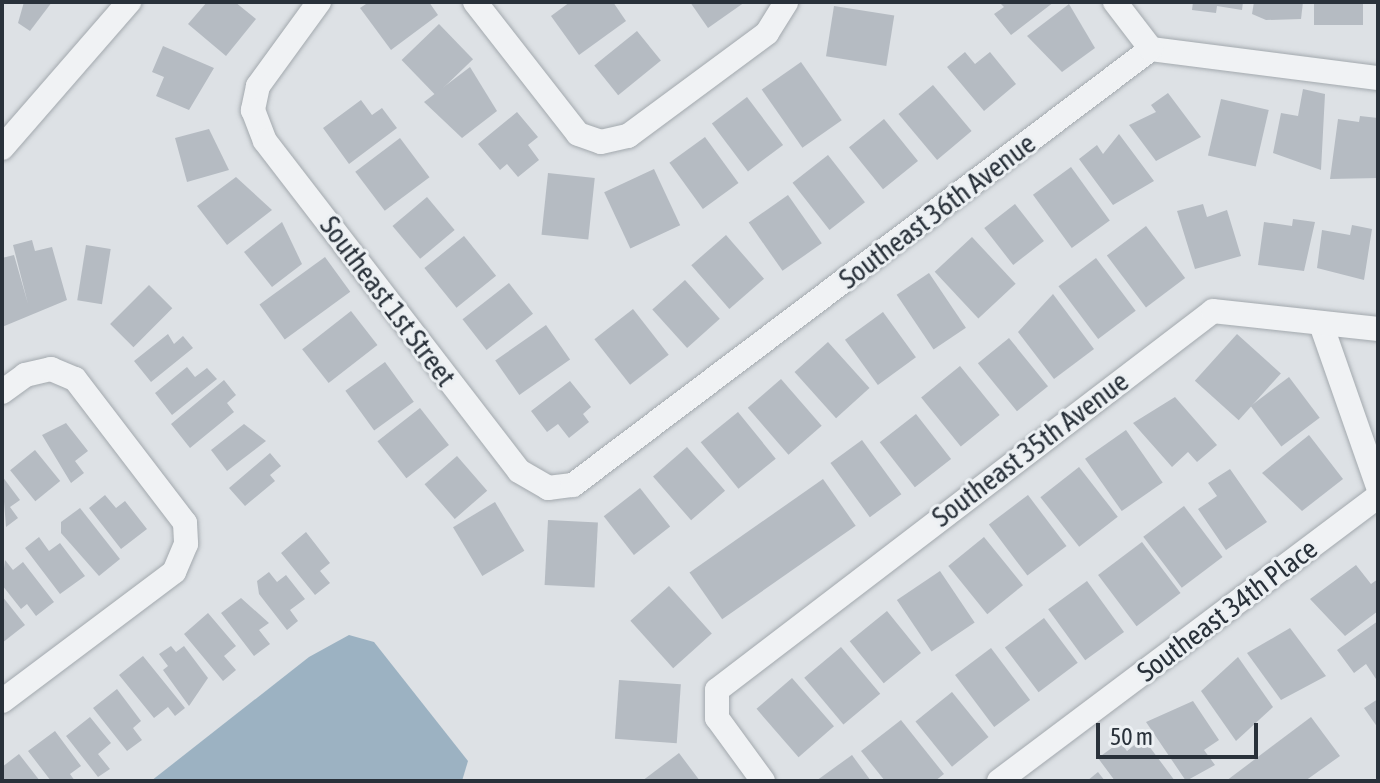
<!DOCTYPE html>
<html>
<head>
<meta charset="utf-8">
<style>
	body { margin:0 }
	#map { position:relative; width:1380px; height:783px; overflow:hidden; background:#dde1e5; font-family:"Asap Condensed",sans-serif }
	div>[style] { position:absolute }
	.water>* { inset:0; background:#9cb2c2 }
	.building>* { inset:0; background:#b5bbc2; transform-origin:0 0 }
	.roads { filter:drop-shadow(0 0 2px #a3a9ae) drop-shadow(0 0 2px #a3a9ae) }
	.minor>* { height:24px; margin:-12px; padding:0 12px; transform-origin:12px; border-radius:12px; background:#f0f2f4 }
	span { translate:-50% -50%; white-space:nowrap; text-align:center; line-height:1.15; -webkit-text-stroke:6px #ecf0f3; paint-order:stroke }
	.street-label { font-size:28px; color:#29313a }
	.frame { position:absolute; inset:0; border:4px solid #29313a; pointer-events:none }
	.scale { position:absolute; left:1096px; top:723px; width:162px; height:36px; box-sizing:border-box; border:4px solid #29313a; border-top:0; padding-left:10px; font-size:24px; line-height:28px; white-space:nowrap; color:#29313a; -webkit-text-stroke:6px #ecf0f3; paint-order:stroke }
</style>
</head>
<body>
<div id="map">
	<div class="water">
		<i style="clip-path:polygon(349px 635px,374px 642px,468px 761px,462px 781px,151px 781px,309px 657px)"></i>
	</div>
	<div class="building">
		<i style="clip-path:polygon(24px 2px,52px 2px,30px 31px,18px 23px)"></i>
		<i style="clip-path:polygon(207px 2px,235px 2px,256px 19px,226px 56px,188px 24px)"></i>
		<i style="clip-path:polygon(369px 2px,429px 2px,438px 15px,391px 50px,360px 8px)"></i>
		<i style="clip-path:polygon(570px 2px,613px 2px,626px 21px,579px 55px,551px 16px)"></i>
		<i style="clip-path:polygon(690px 2px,745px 2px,708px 28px)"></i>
		<i style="clip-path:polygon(999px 2px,1054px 2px,1011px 35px,994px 14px,1004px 7px)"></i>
		<i style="clip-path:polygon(1193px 2px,1243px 2px,1242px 10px,1217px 6px,1216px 13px,1192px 10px)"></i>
		<i style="clip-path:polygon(1254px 2px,1303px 2px,1301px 19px,1266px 20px,1252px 14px)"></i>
		<i style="left:1314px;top:2px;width:49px;height:23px"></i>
		<i style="clip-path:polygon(1069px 4px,1095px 48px,1062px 72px,1027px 36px)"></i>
		<i style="left:834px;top:6px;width:61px;height:51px;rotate:9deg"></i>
		<i style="left:439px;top:24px;width:49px;height:52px;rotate:46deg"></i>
		<i style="left:637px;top:31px;width:38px;height:55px;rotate:51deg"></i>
		<i style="clip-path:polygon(163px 46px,214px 68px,189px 110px,156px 96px,164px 77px,152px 72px)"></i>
		<i style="clip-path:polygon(965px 52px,975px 64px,990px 52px,1016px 84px,984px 111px,947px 67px)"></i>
		<i style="left:801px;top:62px;width:71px;height:48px;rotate:55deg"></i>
		<i style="clip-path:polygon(470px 67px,497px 111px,462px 138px,424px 102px)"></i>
		<i style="left:933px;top:85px;width:60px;height:45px;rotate:50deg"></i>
		<i style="clip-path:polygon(1303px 89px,1325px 94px,1321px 170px,1273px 153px,1281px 113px,1298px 116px)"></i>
		<i style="clip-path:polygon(1168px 93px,1201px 137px,1156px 161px,1129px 125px,1156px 112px,1151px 105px)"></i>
		<i style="left:747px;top:97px;width:60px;height:44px;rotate:53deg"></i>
		<i style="left:1221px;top:99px;width:49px;height:58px;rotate:13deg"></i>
		<i style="clip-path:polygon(361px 100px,372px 115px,382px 108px,397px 128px,349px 164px,323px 128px)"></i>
		<i style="clip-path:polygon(517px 112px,538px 137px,528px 145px,539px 160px,518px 177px,507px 164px,500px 170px,478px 144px)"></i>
		<i style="clip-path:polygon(1360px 116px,1378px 118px,1378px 178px,1330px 179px,1338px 119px,1359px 122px)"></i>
		<i style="left:884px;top:119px;width:54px;height:45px;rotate:51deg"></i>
		<i style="clip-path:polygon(209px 129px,229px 170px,187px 182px,175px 138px)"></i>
		<i style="clip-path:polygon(1119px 134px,1154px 181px,1113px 205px,1079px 159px,1097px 145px,1103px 154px)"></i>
		<i style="left:705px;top:137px;width:57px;height:44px;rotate:54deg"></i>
		<i style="left:400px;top:138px;width:49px;height:56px;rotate:53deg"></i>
		<i style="left:828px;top:155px;width:60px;height:45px;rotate:52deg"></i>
		<i style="left:1071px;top:167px;width:66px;height:47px;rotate:54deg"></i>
		<i style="left:654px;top:169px;width:62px;height:55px;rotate:65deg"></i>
		<i style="left:548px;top:173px;width:47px;height:62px;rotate:6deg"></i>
		<i style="clip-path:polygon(236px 177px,272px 210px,227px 245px,197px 206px)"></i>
		<i style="left:788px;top:195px;width:59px;height:48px;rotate:55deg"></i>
		<i style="left:427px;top:197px;width:43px;height:45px;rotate:50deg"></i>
		<i style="left:1015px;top:204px;width:47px;height:39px;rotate:52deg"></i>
		<i style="clip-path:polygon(1203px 204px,1207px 217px,1227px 210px,1241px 256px,1195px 269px,1177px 211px)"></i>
		<i style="clip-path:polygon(1293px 219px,1315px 222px,1304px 271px,1258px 265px,1264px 222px,1292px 226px)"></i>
		<i style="clip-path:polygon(282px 222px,302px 264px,272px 287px,244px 252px)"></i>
		<i style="clip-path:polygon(1352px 225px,1372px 229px,1364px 280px,1317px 268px,1322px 230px,1350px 235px)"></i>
		<i style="left:1146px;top:226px;width:65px;height:49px;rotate:53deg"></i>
		<i style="left:726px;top:235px;width:58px;height:46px;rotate:49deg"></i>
		<i style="left:464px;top:236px;width:51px;height:51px;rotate:51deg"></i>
		<i style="left:972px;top:237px;width:64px;height:51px;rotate:47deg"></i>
		<i style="clip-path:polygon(32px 240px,35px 251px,52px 247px,67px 300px,2px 327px,2px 258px,14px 255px,28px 304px,13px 245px)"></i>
		<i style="left:86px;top:245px;width:25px;height:56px;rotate:9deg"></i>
		<i style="left:325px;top:257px;width:43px;height:81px;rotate:54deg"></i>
		<i style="left:1096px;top:258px;width:66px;height:47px;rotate:53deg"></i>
		<i style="left:929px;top:273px;width:66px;height:39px;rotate:56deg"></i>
		<i style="left:685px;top:280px;width:52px;height:44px;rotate:48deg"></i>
		<i style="left:509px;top:283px;width:39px;height:59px;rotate:52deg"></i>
		<i style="left:149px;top:285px;width:33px;height:55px;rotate:45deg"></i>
		<i style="clip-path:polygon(1053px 294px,1094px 349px,1054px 379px,1018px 332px)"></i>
		<i style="left:633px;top:309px;width:58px;height:49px;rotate:52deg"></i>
		<i style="left:351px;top:311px;width:43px;height:62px;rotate:52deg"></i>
		<i style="left:883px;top:312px;width:56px;height:47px;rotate:54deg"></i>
		<i style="left:546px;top:325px;width:42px;height:62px;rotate:55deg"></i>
		<i style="clip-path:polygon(168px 334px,174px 344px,183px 336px,193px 348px,151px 382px,134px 361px)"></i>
		<i style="left:1237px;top:334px;width:59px;height:63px;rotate:42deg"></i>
		<i style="left:1009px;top:338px;width:62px;height:40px;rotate:51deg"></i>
		<i style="left:828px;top:342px;width:62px;height:45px;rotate:48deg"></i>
		<i style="left:385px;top:362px;width:49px;height:49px;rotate:54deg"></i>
		<i style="left:960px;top:366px;width:63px;height:50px;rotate:51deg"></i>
		<i style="clip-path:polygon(187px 367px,195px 377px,207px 368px,217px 379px,172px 415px,155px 393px)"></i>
		<i style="left:1289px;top:377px;width:51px;height:48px;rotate:53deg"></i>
		<i style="left:781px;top:379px;width:62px;height:44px;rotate:49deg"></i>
		<i style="clip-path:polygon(224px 380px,236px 395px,227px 403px,234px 412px,190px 448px,171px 424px)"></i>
		<i style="clip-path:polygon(570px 381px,591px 407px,583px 414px,589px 422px,569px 438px,558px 424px,547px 432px,531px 411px)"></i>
		<i style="clip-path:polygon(1175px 397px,1217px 445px,1197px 462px,1188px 452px,1172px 467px,1133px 423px)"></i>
		<i style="left:420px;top:408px;width:47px;height:54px;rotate:52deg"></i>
		<i style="left:738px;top:412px;width:60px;height:48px;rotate:51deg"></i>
		<i style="left:916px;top:414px;width:57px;height:46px;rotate:52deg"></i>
		<i style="clip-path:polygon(66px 423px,88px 451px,75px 461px,84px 473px,71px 483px,42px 435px)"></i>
		<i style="clip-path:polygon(244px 424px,266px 441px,227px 471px,211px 450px)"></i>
		<i style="left:1126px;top:430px;width:64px;height:50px;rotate:55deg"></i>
		<i style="clip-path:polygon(1309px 435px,1343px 479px,1302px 511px,1262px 473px)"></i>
		<i style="left:862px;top:440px;width:67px;height:39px;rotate:54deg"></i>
		<i style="left:687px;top:447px;width:58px;height:45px;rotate:49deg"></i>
		<i style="left:35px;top:450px;width:40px;height:32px;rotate:51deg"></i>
		<i style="clip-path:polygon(270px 453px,281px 466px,270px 475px,275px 481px,245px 506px,229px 488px)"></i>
		<i style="left:457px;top:456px;width:46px;height:43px;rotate:49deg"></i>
		<i style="left:1079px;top:467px;width:63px;height:49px;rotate:52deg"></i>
		<i style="clip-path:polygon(1230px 469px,1267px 522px,1226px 550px,1198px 509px,1217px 496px,1208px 483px)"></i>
		<i style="clip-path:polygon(2px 476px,20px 500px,10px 507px,18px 518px,6px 527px)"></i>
		<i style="left:823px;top:479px;width:57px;height:163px;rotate:55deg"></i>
		<i style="left:640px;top:488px;width:49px;height:46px;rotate:52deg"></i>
		<i style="clip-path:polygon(105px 495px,116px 508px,125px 501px,147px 529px,121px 549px,89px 508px)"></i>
		<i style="left:1028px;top:495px;width:64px;height:49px;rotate:53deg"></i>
		<i style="left:495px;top:502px;width:57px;height:49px;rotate:59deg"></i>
		<i style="left:1184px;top:506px;width:64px;height:51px;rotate:53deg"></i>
		<i style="clip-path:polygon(80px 508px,120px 559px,99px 576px,61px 533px,61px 522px)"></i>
		<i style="left:548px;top:520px;width:50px;height:65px;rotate:3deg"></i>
		<i style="clip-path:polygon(306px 532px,330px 563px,320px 571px,330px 583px,315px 595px,281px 553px)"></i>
		<i style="clip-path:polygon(39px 537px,49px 551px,60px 543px,85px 576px,60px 594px,25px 548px)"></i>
		<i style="left:984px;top:537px;width:62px;height:46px;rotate:51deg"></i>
		<i style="left:1142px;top:542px;width:64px;height:55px;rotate:53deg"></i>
		<i style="clip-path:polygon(5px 560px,13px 570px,23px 562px,54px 602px,36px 616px,27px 604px,21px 609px,2px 585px)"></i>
		<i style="clip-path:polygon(1356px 565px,1371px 584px,1378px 579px,1378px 611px,1345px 636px,1310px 599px)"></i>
		<i style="left:940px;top:571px;width:62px;height:52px;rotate:56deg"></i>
		<i style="clip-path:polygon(269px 572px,277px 582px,286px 575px,305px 599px,290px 610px,298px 621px,287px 630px,259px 594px,257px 581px)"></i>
		<i style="left:1087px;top:581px;width:63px;height:48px;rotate:54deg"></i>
		<i style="left:669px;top:586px;width:64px;height:52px;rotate:48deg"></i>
		<i style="clip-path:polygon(2px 596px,25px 625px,2px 643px)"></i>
		<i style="clip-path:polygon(241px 598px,269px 623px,259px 630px,270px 644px,254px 656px,221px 613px)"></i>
		<i style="left:887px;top:611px;width:54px;height:48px;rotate:51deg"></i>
		<i style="clip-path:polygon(208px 613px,236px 646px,224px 656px,236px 670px,223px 681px,184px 634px)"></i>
		<i style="left:1044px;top:618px;width:56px;height:49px;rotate:53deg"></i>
		<i style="clip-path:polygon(1378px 621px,1378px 682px,1366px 664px,1354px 673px,1337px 650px)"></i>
		<i style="clip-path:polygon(1290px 628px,1326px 676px,1281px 700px,1247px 653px)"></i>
		<i style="clip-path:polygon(171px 646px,176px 652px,184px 646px,208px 678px,189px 706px,163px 670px,168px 666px,159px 654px)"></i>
		<i style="left:841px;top:647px;width:61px;height:48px;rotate:50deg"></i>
		<i style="left:991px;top:648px;width:65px;height:45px;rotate:53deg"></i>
		<i style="clip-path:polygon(143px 656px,185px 708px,175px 716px,168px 707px,154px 718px,119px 675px)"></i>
		<i style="clip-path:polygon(1238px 657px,1273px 707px,1236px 741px,1201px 691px)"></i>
		<i style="left:792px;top:678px;width:64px;height:47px;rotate:49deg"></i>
		<i style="left:619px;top:680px;width:62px;height:59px;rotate:4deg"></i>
		<i style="clip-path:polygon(117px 689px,141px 721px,133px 728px,142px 740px,127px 751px,93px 708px)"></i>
		<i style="left:952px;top:692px;width:58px;height:47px;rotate:51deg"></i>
		<i style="clip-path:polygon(1378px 699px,1378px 728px,1364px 708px)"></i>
		<i style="clip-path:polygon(1193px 701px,1219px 740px,1204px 750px,1215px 765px,1186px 781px,1146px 722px)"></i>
		<i style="clip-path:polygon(90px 717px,111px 743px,98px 754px,110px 769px,98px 777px,66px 736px)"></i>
		<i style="clip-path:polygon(1311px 717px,1340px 756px,1305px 781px,1226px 781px)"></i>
		<i style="clip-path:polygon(901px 720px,944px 774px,935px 781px,885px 781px,861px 751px)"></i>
		<i style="clip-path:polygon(55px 731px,81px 766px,70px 774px,75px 781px,51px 781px,28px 751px)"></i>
		<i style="clip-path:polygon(1143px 738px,1175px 781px,1115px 781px,1098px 758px,1120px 742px,1127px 751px)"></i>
		<i style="clip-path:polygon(679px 753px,700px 781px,642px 781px)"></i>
		<i style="clip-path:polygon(19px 754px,40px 781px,2px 780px,2px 767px)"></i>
		<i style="clip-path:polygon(852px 755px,871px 781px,816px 781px)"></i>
		<i style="clip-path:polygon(1098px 772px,1105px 781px,1087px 781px)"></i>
	</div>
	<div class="roads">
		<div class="minor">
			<i style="left:319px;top:2px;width:104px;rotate:126deg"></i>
			<i style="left:258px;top:86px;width:25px;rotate:102deg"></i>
			<i style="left:253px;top:110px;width:33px;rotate:69deg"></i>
			<i style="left:265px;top:141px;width:416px;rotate:52.4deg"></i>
			<i style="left:519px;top:471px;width:34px;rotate:30deg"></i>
			<i style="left:548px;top:488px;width:25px;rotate:-7deg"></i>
			<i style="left:573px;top:485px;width:724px;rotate:-37.03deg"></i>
			<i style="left:1151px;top:49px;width:229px;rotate:7.3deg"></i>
			<i style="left:475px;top:2px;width:167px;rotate:52deg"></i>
			<i style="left:578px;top:134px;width:24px;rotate:19deg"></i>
			<i style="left:601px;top:142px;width:28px;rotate:-13deg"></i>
			<i style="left:628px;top:136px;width:173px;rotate:-36.5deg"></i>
			<i style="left:767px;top:33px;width:36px;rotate:-58deg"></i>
			<i style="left:1115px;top:2px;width:59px;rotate:52.5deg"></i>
			<i style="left:2px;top:148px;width:194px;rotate:-49deg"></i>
			<i style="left:1321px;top:324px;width:173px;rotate:70.7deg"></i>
			<i style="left:2px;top:392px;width:29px;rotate:-36deg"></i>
			<i style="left:25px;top:375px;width:27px;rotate:-13deg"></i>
			<i style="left:51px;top:369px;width:26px;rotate:23deg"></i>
			<i style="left:75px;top:379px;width:181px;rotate:52.6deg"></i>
			<i style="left:185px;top:523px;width:21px;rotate:87deg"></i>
			<i style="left:186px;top:544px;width:30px;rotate:113deg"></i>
			<i style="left:174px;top:572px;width:215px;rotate:143.1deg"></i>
			<i style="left:763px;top:781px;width:78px;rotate:-126.1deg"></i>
			<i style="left:717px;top:718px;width:28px;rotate:-90deg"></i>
			<i style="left:717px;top:690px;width:624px;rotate:-37.38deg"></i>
			<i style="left:1213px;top:311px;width:166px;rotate:6.2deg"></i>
			<i style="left:999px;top:781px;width:474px;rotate:-36.9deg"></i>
		</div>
	</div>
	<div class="street-label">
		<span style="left:937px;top:211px;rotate:-37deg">Southeast 36th Avenue</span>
		<span style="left:388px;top:301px;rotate:53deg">Southeast 1st Street</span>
		<span style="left:1030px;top:449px;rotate:-37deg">Southeast 35th Avenue</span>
		<span style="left:1227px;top:610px;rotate:-37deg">Southeast 34th Place</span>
	</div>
	<div class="frame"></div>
	<div class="scale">50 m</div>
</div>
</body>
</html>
